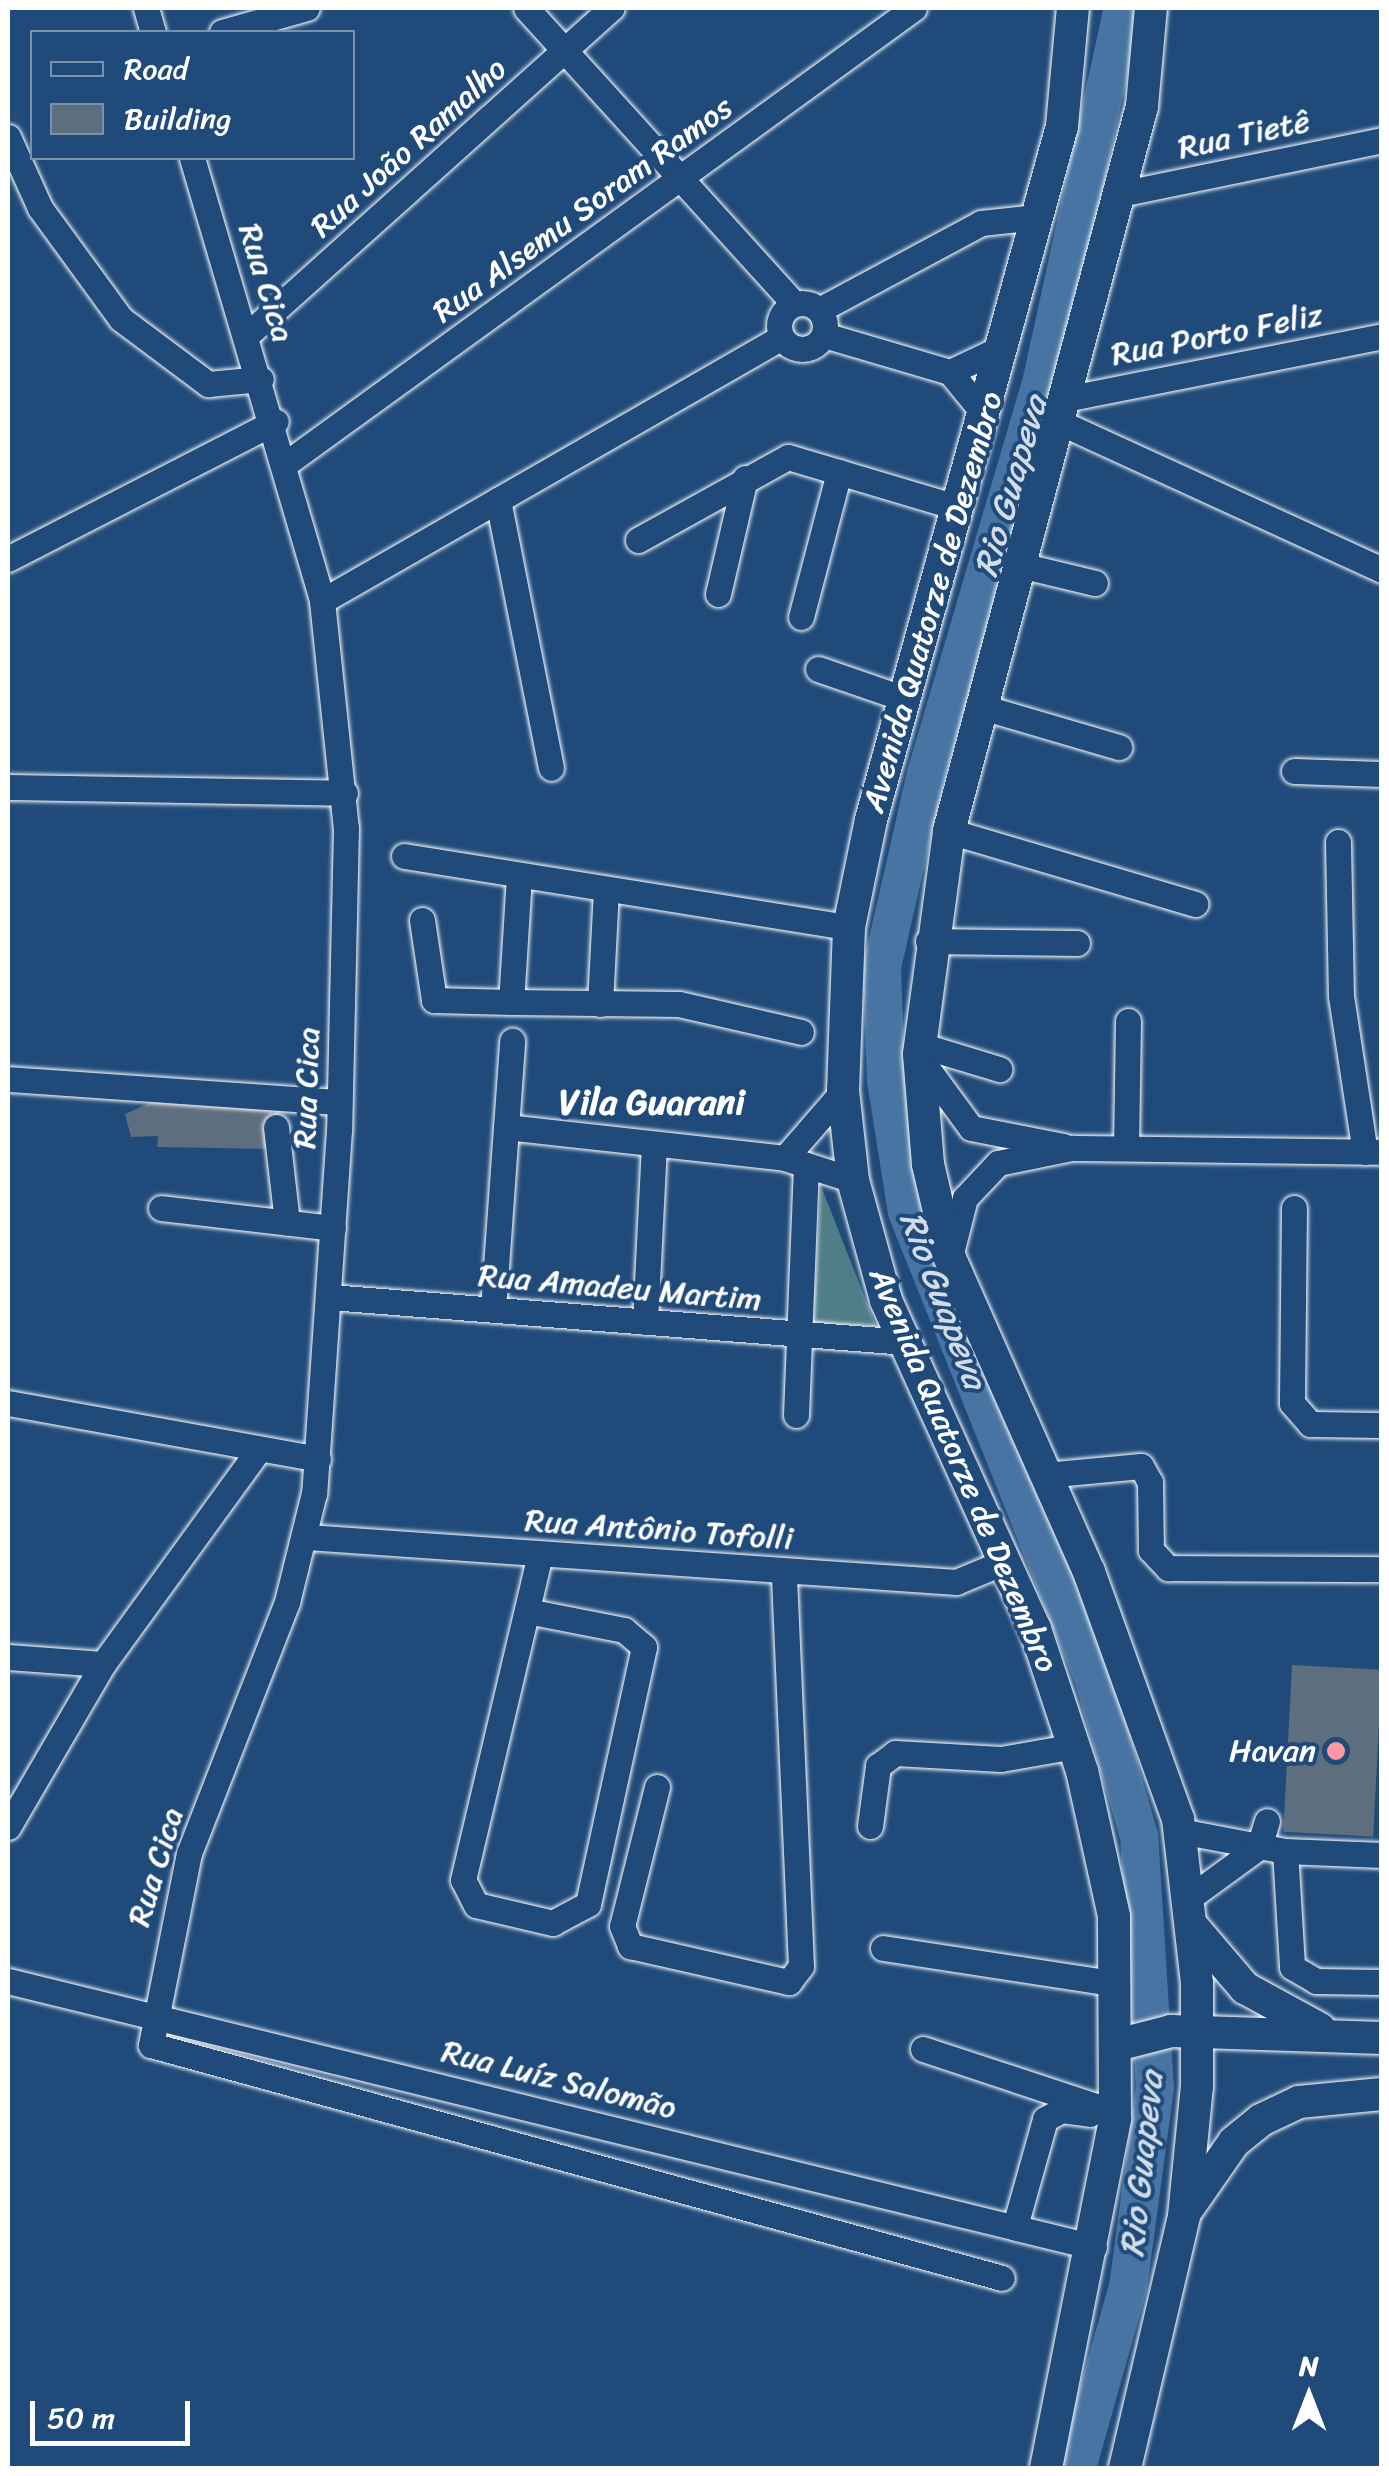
<!DOCTYPE html>
<html>
<head>
<meta charset="utf-8">
<style>
	body { margin:0 }
	#map { position:relative; width:1389px; height:2476px; overflow:hidden; background:#1f4a7a; font-family:Sriracha,sans-serif }
	div>[style] { position:absolute }
	.green>* { inset:0; background:#4f7e88 }
	.river>* { height:38px; margin:-19px; padding:0 19px; transform-origin:19px; border-radius:19px; background:#4874a3 }
	.building>* { inset:0; background:#5d6e7e; transform-origin:0 0 }
	.roads { filter:drop-shadow(0 0 2px #fff) drop-shadow(0 0 2px #fff) }
	.minor>* { height:25px; margin:-12.5px; padding:0 12.5px; transform-origin:12.5px; border-radius:12.5px; background:#1f4a7a }
	.minor>.ring { margin:-12.5px; padding:0; box-sizing:content-box; background:none; border:25px solid #1f4a7a; border-radius:50% }
	.major>* { height:32px; margin:-16px; padding:0 16px; transform-origin:16px; border-radius:16px; background:#1f4a7a }
	.dots>* { width:28px; height:28px; translate:-50% -50%; box-sizing:border-box; border:5px solid #1f4a7a; border-radius:50% }
	span { translate:-50% -50%; white-space:nowrap; text-align:center; line-height:1.15; -webkit-text-stroke:8px #1f4a7a; paint-order:stroke }
	.street-label { font-size:32px; color:#fff }
	.poi-label { font-size:32px; color:#fff }
	.right { translate:-100% -50%; text-align:right }
	.water-label { font-size:35px; color:#d1dce8; font-style:italic }
	.neighbourhood-label { font-size:35px; color:#fff; font-weight:700 }
	.frame { position:absolute; inset:0; border:10px solid #fff; pointer-events:none }
	.legend { position:absolute; left:30px; top:30px; width:325px; height:130px; box-sizing:border-box; background:#1f4a7a; border:2px solid #7992af; margin:0; padding:12px 18px; list-style:none; font-size:30px; color:#fff }
	.legend li { display:flex; align-items:center; gap:20px; height:50px }
	.legend b { width:50px; border:2px solid #7992af }
	.north { position:absolute; left:1259px; top:2346px; width:100px; height:100px; -webkit-text-stroke:8px #1f4a7a; paint-order:stroke; rotate:0deg; font-size:28px; font-weight:700; line-height:40px; text-align:center; color:#fff }
	.north::after { content:''; display:block; margin:auto; width:35px; height:45px; background:#fff; clip-path:polygon(50% 0,100% 100%,50% 72%,0 100%) }
	.scale { position:absolute; left:30px; top:2401px; width:160px; height:45px; box-sizing:border-box; border:5px solid #fff; border-top:0; padding-left:12px; font-size:30px; line-height:35px; white-space:nowrap; color:#fff; -webkit-text-stroke:8px #1f4a7a; paint-order:stroke }
</style>
</head>
<body>
<div id="map">
	<div class="green">
		<i style="clip-path:polygon(821px 1186px,876px 1326px,813px 1324px)"></i>
	</div>
	<div class="river">
		<i style="left:1077px;top:2468px;width:188px;rotate:-74.3deg"></i>
		<i style="left:1128px;top:2287px;width:201px;rotate:-82.3deg"></i>
		<i style="left:1155px;top:2088px;width:253px;rotate:-93.6deg"></i>
		<i style="left:1139px;top:1836px;width:166px;rotate:-106.1deg"></i>
		<i style="left:1093px;top:1677px;width:501px;rotate:-111.8deg"></i>
		<i style="left:907px;top:1212px;width:133px;rotate:-99.1deg"></i>
		<i style="left:886px;top:1081px;width:114px;rotate:-92deg"></i>
		<i style="left:882px;top:967px;width:198px;rotate:-77.2deg"></i>
		<i style="left:926px;top:774px;width:412px;rotate:-73.6deg"></i>
		<i style="left:1042px;top:379px;width:380px;rotate:-77.7deg"></i>
	</div>
	<div class="building">
		<i style="clip-path:polygon(163px 1097px,272px 1101px,272px 1149px,157px 1147px,158px 1136px,131px 1137px,125px 1114px)"></i>
		<i style="left:1292px;top:1665px;width:90px;height:167px;rotate:3deg"></i>
	</div>
	<div class="roads">
		<div class="minor">
			<i style="left:146px;top:8px;width:25px;rotate:74deg"></i>
			<i style="left:526px;top:8px;width:399px;rotate:47.8deg"></i>
			<i style="left:222px;top:32px;width:88px;rotate:-15.8deg"></i>
			<i style="left:8px;top:137px;width:78px;rotate:65.7deg"></i>
			<i style="left:40px;top:208px;width:137px;rotate:53.9deg"></i>
			<i style="left:121px;top:319px;width:109px;rotate:36.8deg"></i>
			<i style="left:208px;top:384px;width:53px;rotate:-5.4deg"></i>
			<i style="left:192px;top:158px;width:462px;rotate:73.6deg"></i>
			<i style="left:322px;top:601px;width:228px;rotate:84deg"></i>
			<i style="left:346px;top:828px;width:302px;rotate:91.3deg"></i>
			<i style="left:339px;top:1130px;width:364px;rotate:93.9deg"></i>
			<i style="left:314px;top:1493px;width:112px;rotate:103.9deg"></i>
			<i style="left:287px;top:1602px;width:269px;rotate:111.3deg"></i>
			<i style="left:189px;top:1853px;width:196px;rotate:101.2deg"></i>
			<i style="left:151px;top:2045px;width:882px;rotate:15.31deg"></i>
			<i style="left:1120px;top:194px;width:268px;rotate:-11.6deg"></i>
			<i class="ring" style="left:779px;top:303px;width:21px;height:21px"></i>
			<i style="left:819px;top:310px;width:184px;rotate:-28.2deg"></i>
			<i style="left:981px;top:223px;width:56px;rotate:-6.1deg"></i>
			<i style="left:247px;top:335px;width:490px;rotate:-41.9deg"></i>
			<i style="left:824px;top:335px;width:131px;rotate:16.4deg"></i>
			<i style="left:950px;top:372px;width:55px;rotate:50.9deg"></i>
			<i style="left:950px;top:372px;width:59px;rotate:-25.3deg"></i>
			<i style="left:1065px;top:399px;width:323px;rotate:-11.2deg"></i>
			<i style="left:1059px;top:422px;width:355px;rotate:24.6deg"></i>
			<i style="left:288px;top:462px;width:773px;rotate:-35.95deg"></i>
			<i style="left:498px;top:500px;width:273px;rotate:78.8deg"></i>
			<i style="left:638px;top:540px;width:171px;rotate:-29deg"></i>
			<i style="left:788px;top:457px;width:178px;rotate:16.6deg"></i>
			<i style="left:8px;top:559px;width:301px;rotate:-27.2deg"></i>
			<i style="left:1020px;top:565px;width:77px;rotate:13.5deg"></i>
			<i style="left:718px;top:594px;width:119px;rotate:-76.9deg"></i>
			<i style="left:322px;top:601px;width:530px;rotate:-29.85deg"></i>
			<i style="left:801px;top:617px;width:150px;rotate:-75.3deg"></i>
			<i style="left:818px;top:669px;width:92px;rotate:19deg"></i>
			<i style="left:982px;top:707px;width:143px;rotate:16.3deg"></i>
			<i style="left:1294px;top:771px;width:88px;rotate:2deg"></i>
			<i style="left:8px;top:787px;width:337px;rotate:1deg"></i>
			<i style="left:949px;top:831px;width:257px;rotate:16.5deg"></i>
			<i style="left:1338px;top:842px;width:154px;rotate:88.9deg"></i>
			<i style="left:1341px;top:996px;width:158px;rotate:81.3deg"></i>
			<i style="left:404px;top:856px;width:451px;rotate:9.1deg"></i>
			<i style="left:519px;top:876px;width:126px;rotate:93.6deg"></i>
			<i style="left:511px;top:1002px;width:168px;rotate:0.7deg"></i>
			<i style="left:679px;top:1004px;width:125px;rotate:12.9deg"></i>
			<i style="left:422px;top:920px;width:81px;rotate:81.5deg"></i>
			<i style="left:434px;top:1000px;width:77px;rotate:1.5deg"></i>
			<i style="left:928px;top:941px;width:149px;rotate:0.8deg"></i>
			<i style="left:600px;top:1004px;width:113px;rotate:-87deg"></i>
			<i style="left:920px;top:1045px;width:83px;rotate:16.9deg"></i>
			<i style="left:924px;top:1064px;width:79px;rotate:53.7deg"></i>
			<i style="left:971px;top:1128px;width:94px;rotate:11.1deg"></i>
			<i style="left:8px;top:1079px;width:332px;rotate:4deg"></i>
			<i style="left:276px;top:1127px;width:96px;rotate:83.4deg"></i>
			<i style="left:506px;top:1127px;width:281px;rotate:6.3deg"></i>
			<i style="left:785px;top:1158px;width:71px;rotate:17.9deg"></i>
			<i style="left:1126px;top:1148px;width:127px;rotate:-89.1deg"></i>
			<i style="left:785px;top:1158px;width:89px;rotate:-49.1deg"></i>
			<i style="left:161px;top:1208px;width:173px;rotate:6.6deg"></i>
			<i style="left:1294px;top:1208px;width:195px;rotate:90.6deg"></i>
			<i style="left:1292px;top:1403px;width:28px;rotate:49deg"></i>
			<i style="left:1310px;top:1424px;width:72px;rotate:0.8deg"></i>
			<i style="left:951px;top:1253px;width:57px;rotate:-75.7deg"></i>
			<i style="left:965px;top:1198px;width:48px;rotate:-46.7deg"></i>
			<i style="left:998px;top:1163px;width:76px;rotate:-11.5deg"></i>
			<i style="left:1072px;top:1148px;width:310px;rotate:0.7deg"></i>
			<i style="left:330px;top:1297px;width:577px;rotate:4.47deg"></i>
			<i style="left:493px;top:1309px;width:269px;rotate:-85.9deg"></i>
			<i style="left:645px;top:1322px;width:178px;rotate:-87.1deg"></i>
			<i style="left:8px;top:1403px;width:315px;rotate:10.2deg"></i>
			<i style="left:796px;top:1415px;width:246px;rotate:-87.7deg"></i>
			<i style="left:1045px;top:1475px;width:96px;rotate:-5.4deg"></i>
			<i style="left:1141px;top:1466px;width:18px;rotate:61deg"></i>
			<i style="left:1150px;top:1482px;width:68px;rotate:89.2deg"></i>
			<i style="left:1151px;top:1550px;width:25px;rotate:47deg"></i>
			<i style="left:1168px;top:1568px;width:214px;rotate:0.3deg"></i>
			<i style="left:307px;top:1537px;width:651px;rotate:3.97deg"></i>
			<i style="left:956px;top:1582px;width:52px;rotate:-22.6deg"></i>
			<i style="left:527px;top:1611px;width:99px;rotate:11.1deg"></i>
			<i style="left:624px;top:1630px;width:26px;rotate:40deg"></i>
			<i style="left:644px;top:1647px;width:263px;rotate:102.3deg"></i>
			<i style="left:588px;top:1904px;width:40px;rotate:152deg"></i>
			<i style="left:553px;top:1923px;width:79px;rotate:-166.8deg"></i>
			<i style="left:476px;top:1905px;width:28px;rotate:-117deg"></i>
			<i style="left:463px;top:1880px;width:335px;rotate:-76.7deg"></i>
			<i style="left:8px;top:1657px;width:95px;rotate:4.2deg"></i>
			<i style="left:657px;top:1787px;width:143px;rotate:104.1deg"></i>
			<i style="left:622px;top:1926px;width:22px;rotate:68deg"></i>
			<i style="left:630px;top:1946px;width:163px;rotate:12.8deg"></i>
			<i style="left:789px;top:1982px;width:20px;rotate:-53deg"></i>
			<i style="left:801px;top:1966px;width:395px;rotate:-92.5deg"></i>
			<i style="left:870px;top:1826px;width:61px;rotate:-82.4deg"></i>
			<i style="left:878px;top:1766px;width:21px;rotate:-37deg"></i>
			<i style="left:895px;top:1753px;width:106px;rotate:3.2deg"></i>
			<i style="left:1001px;top:1759px;width:75px;rotate:-10deg"></i>
			<i style="left:8px;top:1827px;width:189px;rotate:-59.8deg"></i>
			<i style="left:103px;top:1664px;width:262px;rotate:-54deg"></i>
			<i style="left:1180px;top:1831px;width:107px;rotate:10.8deg"></i>
			<i style="left:1285px;top:1851px;width:97px;rotate:2.4deg"></i>
			<i style="left:1285px;top:1851px;width:116px;rotate:86.5deg"></i>
			<i style="left:1292px;top:1967px;width:28px;rotate:30deg"></i>
			<i style="left:1316px;top:1981px;width:66px;rotate:0.9deg"></i>
			<i style="left:1189px;top:1898px;width:87px;rotate:-36.1deg"></i>
			<i style="left:1259px;top:1847px;width:27px;rotate:-73deg"></i>
			<i style="left:883px;top:1948px;width:237px;rotate:8.7deg"></i>
			<i style="left:8px;top:1981px;width:1118px;rotate:13.76deg"></i>
			<i style="left:923px;top:2049px;width:203px;rotate:18.3deg"></i>
			<i style="left:1015px;top:2226px;width:111px;rotate:-74.3deg"></i>
			<i style="left:1045px;top:2119px;width:19px;rotate:-28deg"></i>
			<i style="left:1062px;top:2110px;width:28px;rotate:8deg"></i>
		</div>
		<div class="major">
			<i style="left:1192px;top:1926px;width:82px;rotate:49.5deg"></i>
			<i style="left:1245px;top:1988px;width:85px;rotate:28.7deg"></i>
			<i style="left:1117px;top:2045px;width:56px;rotate:-14.5deg"></i>
			<i style="left:1171px;top:2031px;width:211px;rotate:1.9deg"></i>
			<i style="left:1188px;top:2208px;width:80px;rotate:-55.1deg"></i>
			<i style="left:1234px;top:2142px;width:35px;rotate:-39deg"></i>
			<i style="left:1261px;top:2120px;width:42px;rotate:-25.3deg"></i>
			<i style="left:1299px;top:2102px;width:83px;rotate:-5.5deg"></i>
			<i style="left:1046px;top:2468px;width:357px;rotate:-78.8deg"></i>
			<i style="left:1115px;top:2118px;width:202px;rotate:-90.3deg"></i>
			<i style="left:1114px;top:1916px;width:148px;rotate:-102.4deg"></i>
			<i style="left:1082px;top:1771px;width:150px;rotate:-108.3deg"></i>
			<i style="left:1035px;top:1629px;width:361px;rotate:-114.4deg"></i>
			<i style="left:886px;top:1300px;width:124px;rotate:-105.4deg"></i>
			<i style="left:853px;top:1180px;width:90px;rotate:-96.4deg"></i>
			<i style="left:843px;top:1091px;width:164px;rotate:-87.9deg"></i>
			<i style="left:849px;top:927px;width:109px;rotate:-78.4deg"></i>
			<i style="left:871px;top:820px;width:720px;rotate:-74.61deg"></i>
			<i style="left:1062px;top:126px;width:119px;rotate:-84.7deg"></i>
			<i style="left:1125px;top:2468px;width:259px;rotate:-76.8deg"></i>
			<i style="left:1184px;top:2216px;width:131px;rotate:-84.3deg"></i>
			<i style="left:1197px;top:2086px;width:103px;rotate:-90deg"></i>
			<i style="left:1197px;top:1983px;width:165px;rotate:-96.6deg"></i>
			<i style="left:1178px;top:1819px;width:263px;rotate:-109.8deg"></i>
			<i style="left:1089px;top:1572px;width:343px;rotate:-113.9deg"></i>
			<i style="left:950px;top:1258px;width:97px;rotate:-103.2deg"></i>
			<i style="left:928px;top:1164px;width:110px;rotate:-94.7deg"></i>
			<i style="left:919px;top:1054px;width:225px;rotate:-82.3deg"></i>
			<i style="left:949px;top:831px;width:750px;rotate:-75.09deg"></i>
			<i style="left:1142px;top:106px;width:98px;rotate:-84.8deg"></i>
		</div>
	</div>
	<div class="dots">
		<i style="left:1336px;top:1751px;background:#ff9aa2"></i>
	</div>
	<div class="street-label">
		<span style="left:1244px;top:135px;rotate:-12deg">Rua Tietê</span>
		<span style="left:409px;top:148px;rotate:-42deg">Rua João Ramalho</span>
		<span style="left:583px;top:210px;rotate:-36deg">Rua Alsemu Soram Ramos</span>
		<span style="left:266px;top:283px;rotate:73deg">Rua Cica</span>
		<span style="left:1217px;top:335px;rotate:-11deg">Rua Porto Feliz</span>
		<span style="left:933px;top:602px;rotate:-74deg">Avenida Quatorze de Dezembro</span>
		<span style="left:307px;top:1088px;rotate:-88deg">Rua Cica</span>
		<span style="left:620px;top:1288px;rotate:5deg">Rua Amadeu Martim</span>
		<span style="left:963px;top:1470px;rotate:67deg">Avenida Quatorze de Dezembro</span>
		<span style="left:659px;top:1530px;rotate:4deg">Rua Antônio Tofolli</span>
		<span style="left:156px;top:1867px;rotate:-73deg">Rua Cica</span>
		<span style="left:559px;top:2080px;rotate:14deg">Rua Luíz Salomão</span>
	</div>
	<div class="poi-label">
		<span class="right" style="left:1316px;top:1751px">Havan</span>
	</div>
	<div class="water-label">
		<span style="left:1010px;top:486px;rotate:-74deg">Rio Guapeva</span>
		<span style="left:944px;top:1300px;rotate:69deg">Rio Guapeva</span>
		<span style="left:1141px;top:2164px;rotate:-84deg">Rio Guapeva</span>
	</div>
	<div class="neighbourhood-label">
		<span style="left:652px;top:1102px">Vila Guarani</span>
	</div>
	<div class="frame"></div>
	<ul class="legend">
	<li><b style="height:12px;background:#1f4a7a"></b>Road</li>
	<li><b style="height:28px;background:#5d6e7e"></b>Building</li>
	</ul>
	<div class="north">N</div>
	<div class="scale">50 m</div>
</div>
</body>
</html>
